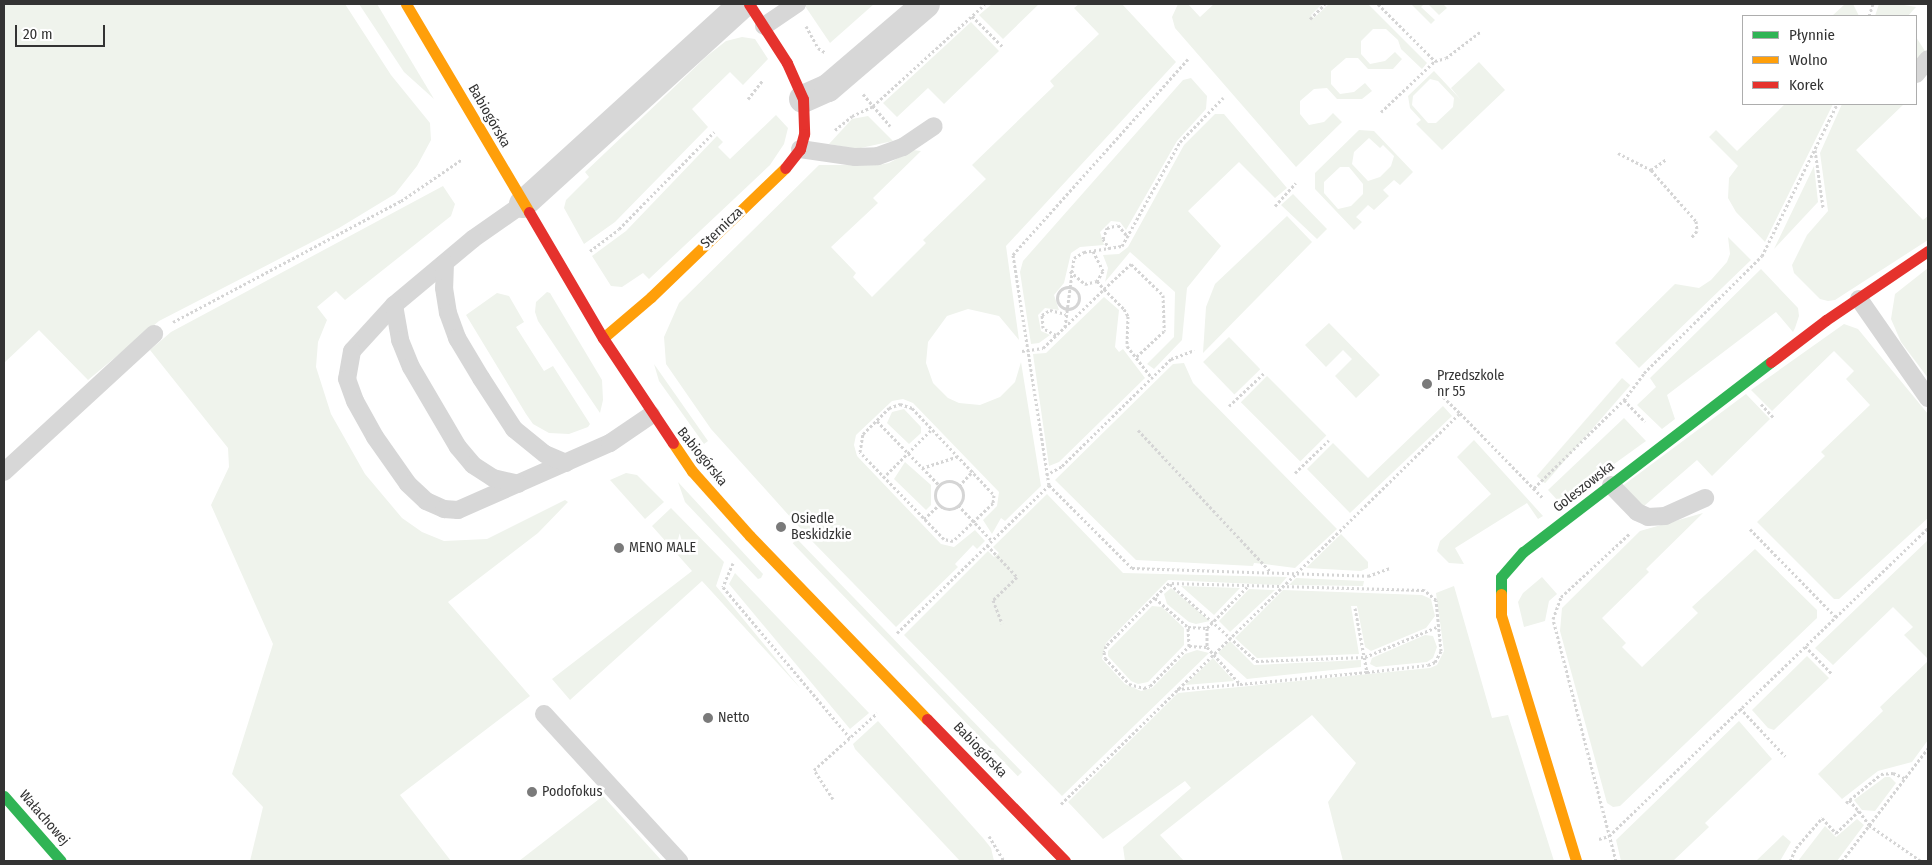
<!DOCTYPE html>
<html>
<head>
<meta charset="utf-8">
<style>
	body { margin:0 }
	#map { position:relative; width:1932px; height:865px; overflow:hidden; background:#fff; font-family:"Fira Sans Condensed",sans-serif }
	div>[style] { position:absolute }
	.green>* { inset:0; background:#eff3ec; transform-origin:0 0 }
	.path>* { height:3px; margin-top:-1.5px; transform-origin:0; background:repeating-linear-gradient(90deg,#d5d5d5 0 2.5px,transparent 0 5px) }
	.path>.ring { margin:-1.5px; padding:0; box-sizing:content-box; background:none; border:3px solid #d5d5d5; border-radius:50% }
	.lane>* { height:18px; margin:-9px; padding:0 9px; transform-origin:9px; border-radius:9px; background:#d7d7d7 }
	.street>* { height:28px; margin:-14px; padding:0 14px; transform-origin:14px; border-radius:14px; background:#d7d7d7 }
	.fast>* { height:11px; margin:-5.5px; padding:0 5.5px; transform-origin:5.5px; border-radius:5.5px; background:#30b455 }
	.slow>* { height:11px; margin:-5.5px; padding:0 5.5px; transform-origin:5.5px; border-radius:5.5px; background:#ff9f0a }
	.jam>* { height:11px; margin:-5.5px; padding:0 5.5px; transform-origin:5.5px; border-radius:5.5px; background:#e5322d }
	.dots>* { width:14px; height:14px; translate:-50% -50%; box-sizing:border-box; border:2px solid #fff; border-radius:50% }
	span { translate:-50% -50%; white-space:nowrap; text-align:center; line-height:1.15; -webkit-text-stroke:5px #fff; paint-order:stroke }
	.street-label { font-size:14px; color:#333 }
	.poi-label { font-size:14px; color:#333 }
	.left { translate:0 -50%; text-align:left }
	.frame { position:absolute; inset:0; border:5px solid #333; pointer-events:none }
	.legend { position:absolute; left:1742px; top:15px; width:175px; height:90px; box-sizing:border-box; background:#fff; border:1px solid #adadad; margin:0; padding:6px 9px; list-style:none; font-size:15px; color:#333 }
	.legend li { display:flex; align-items:center; gap:10px; height:25px }
	.legend b { width:25px; border:1px solid #adadad }
	.scale { position:absolute; left:15px; top:25px; width:90px; height:22px; box-sizing:border-box; border:2px solid #333; border-top:0; padding-left:6px; font-size:15px; line-height:18px; white-space:nowrap; color:#333; -webkit-text-stroke:4px #fff; paint-order:stroke }
</style>
</head>
<body>
<div id="map">
	<div class="green">
		<i style="clip-path:polygon(4px 4px,345px 4px,391px 75px,430px 123px,431px 140px,417px 166px,395px 194px,339px 228px,159px 321px,88px 380px,39px 330px,4px 363px)"></i>
		<i style="clip-path:polygon(359px 4px,377px 4px,434px 99px,404px 72px)"></i>
		<i style="clip-path:polygon(807px 4px,874px 4px,830px 43px,805px 6px)"></i>
		<i style="clip-path:polygon(992px 4px,1039px 4px,1003px 39px,979px 15px)"></i>
		<i style="clip-path:polygon(1079px 4px,1122px 4px,1176px 62px,1006px 246px,1019px 340px,999px 316px,968px 309px,947px 316px,928px 342px,926px 363px,933px 383px,948px 398px,959px 403px,980px 405px,1000px 397px,1015px 382px,1021px 362px,1041px 486px,1005px 521px,1001px 518px,992px 534px,983px 520px,997px 506px,999px 492px,913px 403px,903px 399px,892px 401px,856px 435px,854px 445px,857px 456px,941px 544px,954px 547px,975px 530px,985px 541px,977px 549px,973px 545px,955px 564px,958px 567px,896px 627px,811px 540px,711px 429px,666px 364px,664px 337px,679px 303px,819px 165px,879px 165px,889px 163px,913px 150px,921px 151px,873px 198px,878px 203px,831px 247px,856px 273px,853px 277px,872px 297px,926px 243px,923px 240px,986px 179px,972px 165px,1054px 86px,1050px 81px,1099px 34px,1074px 8px)"></i>
		<i style="clip-path:polygon(1178px 4px,1188px 4px,1200px 17px,1214px 4px,1322px 4px,1311px 15px,1314px 18px,1329px 4px,1368px 4px,1427px 63px,1422px 69px,1401px 49px,1398px 40px,1386px 29px,1373px 29px,1361px 41px,1361px 54px,1370px 64px,1385px 61px,1395px 52px,1402px 59px,1393px 69px,1368px 69px,1358px 58px,1346px 58px,1331px 71px,1331px 84px,1340px 94px,1354px 92px,1365px 83px,1372px 91px,1362px 99px,1337px 99px,1327px 88px,1314px 89px,1300px 101px,1300px 114px,1309px 125px,1324px 122px,1333px 113px,1342px 122px,1296px 167px,1175px 28px,1172px 17px)"></i>
		<i style="clip-path:polygon(1411px 4px,1424px 4px,1421px 7px,1435px 20px,1431px 24px)"></i>
		<i style="clip-path:polygon(1428px 4px,1443px 4px,1447px 8px,1439px 15px)"></i>
		<i style="clip-path:polygon(1845px 4px,1853px 4px,1859px 16px,1832px 16px)"></i>
		<i style="clip-path:polygon(1879px 4px,1898px 4px,1916px 7px,1908px 16px,1875px 16px)"></i>
		<i style="clip-path:polygon(971px 22px,999px 51px,944px 104px,928px 88px,897px 117px,883px 103px)"></i>
		<i style="clip-path:polygon(742px 37px,755px 39px,768px 59px,743px 85px,730px 72px,692px 109px,708px 127px,615px 222px,584px 244px,564px 208px,566px 200px,589px 177px,585px 172px,707px 56px,726px 41px)"></i>
		<i style="clip-path:polygon(1916px 37px,1925px 51px,1916px 61px)"></i>
		<i style="clip-path:polygon(evenodd,1479px 62px,1505px 90px,1442px 150px,1416px 124px,1421px 120px,1410px 108px,1408px 96px,1434px 71px,1461px 100px,1451px 88px,1479px 62px,1430px 79px,1438px 81px,1454px 98px,1453px 107px,1436px 123px,1428px 123px,1412px 105px,1413px 96px,1430px 79px)"></i>
		<i style="clip-path:polygon(1191px 78px,1207px 96px,1206px 109px,1177px 141px,1126px 230px,1120px 222px,1111px 221px,1100px 232px,1104px 245px,1080px 247px,1071px 253px,1064px 283px,1054px 295px,1059px 310px,1045px 308px,1038px 315px,1041px 331px,1050px 335px,1039px 343px,1031px 344px,1020px 272px,1023px 261px,1183px 80px)"></i>
		<i style="clip-path:polygon(1785px 104px,1833px 104px,1765px 242px,1736px 212px,1728px 198px,1729px 178px,1738px 166px,1709px 137px,1716px 130px,1737px 151px)"></i>
		<i style="clip-path:polygon(1842px 104px,1904px 104px,1856px 150px,1923px 220px,1928px 216px,1928px 240px,1835px 300px,1828px 301px,1820px 299px,1794px 273px,1792px 265px,1807px 235px,1828px 211px,1820px 153px)"></i>
		<i style="clip-path:polygon(1215px 114px,1224px 114px,1287px 188px,1275px 198px,1239px 162px,1188px 211px,1221px 246px,1187px 288px,1182px 340px,1154px 369px,1147px 364px,1174px 337px,1175px 292px,1130px 252px,1105px 282px,1108px 268px,1103px 255px,1119px 254px,1128px 247px,1184px 145px)"></i>
		<i style="clip-path:polygon(776px 115px,788px 128px,784px 144px,770px 165px,649px 279px,643px 273px,622px 287px,611px 286px,592px 256px,626px 231px,717px 136px,723px 142px,718px 147px,730px 159px)"></i>
		<i style="clip-path:polygon(868px 116px,893px 141px,856px 149px,829px 144px,852px 119px)"></i>
		<i style="clip-path:polygon(evenodd,1359px 130px,1374px 131px,1413px 172px,1400px 185px,1394px 180px,1383px 190px,1389px 196px,1374px 210px,1368px 205px,1356px 217px,1362px 222px,1354px 230px,1315px 189px,1315px 173px,1359px 130px,1369px 138px,1380px 148px,1383px 145px,1394px 156px,1391px 166px,1380px 177px,1368px 181px,1352px 164px,1354px 152px,1369px 138px,1359px 130px,1340px 167px,1349px 167px,1363px 184px,1363px 194px,1351px 206px,1338px 209px,1324px 193px,1324px 182px,1340px 167px)"></i>
		<i style="clip-path:polygon(1814px 166px,1818px 202px,1774px 249px)"></i>
		<i style="clip-path:polygon(443px 186px,455px 204px,451px 216px,345px 300px,336px 291px,317px 307px,327px 320px,318px 342px,316px 367px,331px 414px,365px 474px,402px 518px,422px 532px,444px 541px,487px 539px,565px 500px,568px 502px,538px 533px,448px 602px,530px 696px,400px 795px,451px 861px,250px 861px,263px 807px,232px 774px,273px 644px,211px 505px,229px 467px,228px 448px,150px 350px,171px 332px)"></i>
		<i style="clip-path:polygon(1293px 194px,1327px 229px,1317px 239px,1281px 205px)"></i>
		<i style="clip-path:polygon(1287px 216px,1312px 242px,1203px 353px,1206px 307px,1215px 284px)"></i>
		<i style="clip-path:polygon(1728px 237px,1751px 260px,1639px 368px,1615px 343px,1675px 284px,1699px 288px,1711px 280px,1727px 262px,1730px 254px)"></i>
		<i style="clip-path:polygon(1928px 268px,1928px 378px,1901px 342px,1891px 319px,1895px 294px)"></i>
		<i style="clip-path:polygon(1761px 269px,1798px 308px,1799px 316px,1795px 328px,1793px 332px,1776px 312px,1667px 395px,1675px 419px,1662px 429px,1637px 405px,1656px 387px,1650px 378px)"></i>
		<i style="clip-path:polygon(547px 292px,550px 293px,602px 380px,603px 400px,600px 413px,538px 321px,535px 312px,536px 302px)"></i>
		<i style="clip-path:polygon(497px 293px,509px 296px,524px 322px,516px 327px,544px 371px,553px 366px,590px 424px,588px 427px,569px 434px,549px 433px,533px 424px,526px 414px,466px 315px)"></i>
		<i style="clip-path:polygon(1104px 297px,1119px 310px,1115px 347px,1119px 352px,1123px 349px,1145px 378px,1059px 462px,1049px 466px,1033px 354px,1046px 353px)"></i>
		<i style="clip-path:polygon(1329px 323px,1380px 375px,1356px 398px,1335px 376px,1352px 359px,1343px 350px,1326px 367px,1305px 345px)"></i>
		<i style="clip-path:polygon(1844px 324px,1858px 329px,1928px 414px,1928px 518px,1839px 599px,1834px 599px,1757px 522px,1825px 456px,1821px 452px,1870px 405px,1846px 379px,1854px 371px,1834px 351px,1772px 411px,1751px 390px)"></i>
		<i style="left:1229px;top:337px;width:45px;height:36px;rotate:46deg"></i>
		<i style="clip-path:polygon(1184px 363px,1193px 383px,1337px 529px,1295px 568px,1265px 564px,1254px 563px,1253px 566px,1136px 560px,1055px 480px,1173px 364px)"></i>
		<i style="clip-path:polygon(654px 364px,708px 441px,704px 444px,659px 381px)"></i>
		<i style="left:1267px;top:376px;width:84px;height:37px;rotate:45deg"></i>
		<i style="left:1622px;top:378px;width:11px;height:130px;rotate:41deg"></i>
		<i style="clip-path:polygon(1746px 394px,1770px 419px,1712px 476px,1697px 460px,1644px 506px,1639px 506px,1621px 487px)"></i>
		<i style="clip-path:polygon(1443px 406px,1452px 416px,1350px 513px,1307px 469px,1333px 443px,1368px 478px)"></i>
		<i style="clip-path:polygon(904px 409px,921px 427px,921px 433px,909px 444px,887px 423px,892px 412px)"></i>
		<i style="clip-path:polygon(1624px 418px,1646px 441px,1560px 503px,1548px 490px)"></i>
		<i style="clip-path:polygon(1474px 440px,1543px 516px,1538px 519px,1527px 503px,1455px 548px,1464px 564px,1449px 563px,1437px 551px,1440px 541px,1491px 494px,1457px 457px)"></i>
		<i style="clip-path:polygon(905px 462px,931px 485px,931px 505px,926px 510px,894px 479px)"></i>
		<i style="clip-path:polygon(626px 473px,637px 475px,664px 502px,645px 519px,610px 480px)"></i>
		<i style="clip-path:polygon(678px 482px,763px 574px,761px 578px,758px 579px,685px 502px)"></i>
		<i style="clip-path:polygon(1047px 494px,1123px 573px,1287px 577px,1280px 585px,1168px 580px,1106px 643px,1102px 659px,1125px 684px,1141px 691px,1152px 688px,1185px 654px,1197px 650px,1209px 653px,1062px 796px,904px 635px,988px 551px,994px 557px,999px 553px,993px 547px)"></i>
		<i style="clip-path:polygon(671px 508px,724px 562px,716px 586px,801px 689px,702px 581px,570px 700px,552px 679px,692px 571px,652px 526px)"></i>
		<i style="clip-path:polygon(1703px 513px,1646px 569px,1649px 572px,1602px 618px,1626px 643px,1622px 647px,1642px 667px,1698px 613px,1692px 607px,1755px 549px,1817px 610px,1817px 618px,1620px 806px,1613px 807px,1607px 803px,1560px 631px,1562px 608px,1640px 531px)"></i>
		<i style="clip-path:polygon(1341px 534px,1368px 562px,1368px 568px,1361px 571px,1306px 568px)"></i>
		<i style="left:797px;top:539px;width:324px;height:6px;rotate:46deg"></i>
		<i style="clip-path:polygon(1928px 540px,1928px 659px,1904px 635px,1913px 627px,1893px 607px,1833px 665px,1815px 648px)"></i>
		<i style="clip-path:polygon(735px 573px,869px 713px,850px 729px,729px 584px)"></i>
		<i style="clip-path:polygon(1542px 577px,1557px 594px,1549px 601px,1545px 621px,1524px 627px,1518px 602px,1523px 593px)"></i>
		<i style="clip-path:polygon(1296px 578px,1364px 581px,1363px 586px,1289px 585px)"></i>
		<i style="clip-path:polygon(1181px 586px,1240px 588px,1214px 615px)"></i>
		<i style="clip-path:polygon(1454px 586px,1492px 718px,1508px 715px,1554px 861px,1343px 861px,1328px 802px,1356px 763px,1312px 715px,1160px 835px,1184px 861px,1125px 861px,1123px 847px,1191px 788px,1185px 781px,1103px 839px,1068px 802px,1178px 693px,1430px 668px,1437px 665px,1444px 651px,1436px 593px)"></i>
		<i style="clip-path:polygon(1171px 588px,1210px 621px,1196px 624px,1189px 622px,1167px 604px,1164px 594px)"></i>
		<i style="clip-path:polygon(1249px 589px,1275px 590px,1230px 632px,1219px 621px)"></i>
		<i style="clip-path:polygon(1283px 590px,1422px 595px,1431px 599px,1435px 616px,1426px 628px,1371px 651px,1365px 647px,1357px 606px,1351px 606px,1359px 654px,1257px 658px,1235px 638px)"></i>
		<i style="clip-path:polygon(1152px 606px,1162px 607px,1184px 628px,1184px 645px,1148px 682px,1138px 684px,1131px 681px,1108px 656px,1108px 651px)"></i>
		<i style="clip-path:polygon(1425px 635px,1433px 636px,1437px 647px,1433px 658px,1427px 662px,1376px 667px,1370px 664px,1372px 658px)"></i>
		<i style="clip-path:polygon(1230px 641px,1254px 665px,1361px 660px,1361px 667px,1247px 679px,1218px 653px)"></i>
		<i style="clip-path:polygon(1807px 656px,1829px 678px,1774px 730px,1768px 728px,1752px 710px)"></i>
		<i style="clip-path:polygon(1213px 658px,1234px 681px,1185px 685px)"></i>
		<i style="clip-path:polygon(1928px 661px,1928px 740px,1912px 762px,1878px 771px,1842px 799px,1818px 774px,1883px 711px,1880px 707px)"></i>
		<i style="clip-path:polygon(878px 721px,983px 838px,991px 848px,994px 861px,960px 861px,855px 749px,853px 744px)"></i>
		<i style="clip-path:polygon(1739px 721px,1772px 759px,1705px 823px,1709px 827px,1673px 861px,1621px 861px,1616px 840px)"></i>
		<i style="clip-path:polygon(1885px 777px,1890px 777px,1896px 783px,1875px 811px,1862px 810px,1854px 800px)"></i>
		<i style="clip-path:polygon(603px 796px,662px 861px,519px 861px)"></i>
		<i style="clip-path:polygon(1857px 819px,1864px 825px,1837px 861px,1798px 861px,1825px 826px,1836px 837px)"></i>
		<i style="clip-path:polygon(1783px 835px,1791px 842px,1780px 861px,1756px 861px)"></i>
	</div>
	<div class="path">
		<i style="left:1378px;top:4px;width:81px;rotate:45deg"></i>
		<i style="left:1435px;top:61px;width:11px;rotate:-15deg"></i>
		<i style="left:1446px;top:58px;width:43px;rotate:-37.4deg"></i>
		<i style="left:972px;top:16px;width:44px;rotate:45deg"></i>
		<i style="left:1869px;top:16px;width:13px;rotate:-72deg"></i>
		<i style="left:1310px;top:19px;width:21px;rotate:-45deg"></i>
		<i style="left:806px;top:26px;width:25px;rotate:61deg"></i>
		<i style="left:818px;top:48px;width:9px;rotate:32deg"></i>
		<i style="left:1188px;top:59px;width:263px;rotate:131.8deg"></i>
		<i style="left:1013px;top:255px;width:233px;rotate:81.1deg"></i>
		<i style="left:1049px;top:485px;width:117px;rotate:45deg"></i>
		<i style="left:1132px;top:568px;width:236px;rotate:1.9deg"></i>
		<i style="left:1368px;top:576px;width:23px;rotate:-20deg"></i>
		<i style="left:863px;top:94px;width:42px;rotate:49.8deg"></i>
		<i style="left:748px;top:99px;width:24px;rotate:-52deg"></i>
		<i style="left:1381px;top:112px;width:74px;rotate:-43.4deg"></i>
		<i style="left:835px;top:130px;width:22px;rotate:-39deg"></i>
		<i style="left:852px;top:116px;width:23px;rotate:-25deg"></i>
		<i style="left:873px;top:106px;width:151px;rotate:-42.3deg"></i>
		<i style="left:1815px;top:150px;width:58px;rotate:82deg"></i>
		<i style="left:1618px;top:153px;width:37px;rotate:27deg"></i>
		<i style="left:1651px;top:170px;width:68px;rotate:48.6deg"></i>
		<i style="left:1696px;top:221px;width:10px;rotate:84deg"></i>
		<i style="left:1697px;top:231px;width:9px;rotate:131deg"></i>
		<i style="left:1651px;top:170px;width:19px;rotate:-35deg"></i>
		<i style="left:1275px;top:206px;width:31px;rotate:-48deg"></i>
		<i style="left:1110px;top:249px;width:12px;rotate:-125deg"></i>
		<i style="left:1103px;top:239px;width:12px;rotate:-70deg"></i>
		<i style="left:1107px;top:228px;width:11px;rotate:-15deg"></i>
		<i style="left:1118px;top:225px;width:16px;rotate:50deg"></i>
		<i style="left:590px;top:251px;width:36px;rotate:-37deg"></i>
		<i style="left:619px;top:229px;width:136px;rotate:-45.6deg"></i>
		<i style="left:1093px;top:251px;width:22px;rotate:63deg"></i>
		<i style="left:1103px;top:271px;width:12px;rotate:121deg"></i>
		<i style="left:1070px;top:271px;width:20px;rotate:41deg"></i>
		<i style="left:1085px;top:284px;width:12px;rotate:-14deg"></i>
		<i style="left:1097px;top:281px;width:11px;rotate:49deg"></i>
		<i style="left:1104px;top:289px;width:37px;rotate:-43deg"></i>
		<i style="left:1131px;top:264px;width:45px;rotate:44.1deg"></i>
		<i style="left:1163px;top:295px;width:36px;rotate:88deg"></i>
		<i style="left:1164px;top:331px;width:40px;rotate:137deg"></i>
		<i class="ring" style="left:1057px;top:287px;width:19px;height:19px"></i>
		<i style="left:173px;top:322px;width:258px;rotate:-28deg"></i>
		<i style="left:401px;top:201px;width:73px;rotate:-34.3deg"></i>
		<i style="left:1065px;top:327px;width:70px;rotate:-82.6deg"></i>
		<i style="left:1074px;top:258px;width:12px;rotate:-31deg"></i>
		<i style="left:1084px;top:252px;width:38px;rotate:-9deg"></i>
		<i style="left:1122px;top:246px;width:119px;rotate:-60.9deg"></i>
		<i style="left:1180px;top:142px;width:62px;rotate:-45.7deg"></i>
		<i style="left:1056px;top:335px;width:15px;rotate:-152deg"></i>
		<i style="left:1043px;top:328px;width:13px;rotate:-94deg"></i>
		<i style="left:1042px;top:315px;width:9px;rotate:-32deg"></i>
		<i style="left:1050px;top:310px;width:16px;rotate:14deg"></i>
		<i style="left:1022px;top:351px;width:21px;rotate:-8deg"></i>
		<i style="left:1043px;top:348px;width:85px;rotate:-44deg"></i>
		<i style="left:1104px;top:289px;width:28px;rotate:45deg"></i>
		<i style="left:1124px;top:309px;width:8px;rotate:60deg"></i>
		<i style="left:1128px;top:316px;width:30px;rotate:92deg"></i>
		<i style="left:1127px;top:346px;width:41px;rotate:52deg"></i>
		<i style="left:1436px;top:390px;width:33px;rotate:44deg"></i>
		<i style="left:1624px;top:400px;width:30px;rotate:46deg"></i>
		<i style="left:900px;top:404px;width:13px;rotate:18deg"></i>
		<i style="left:912px;top:408px;width:120px;rotate:46.7deg"></i>
		<i style="left:994px;top:495px;width:8px;rotate:97deg"></i>
		<i style="left:993px;top:503px;width:55px;rotate:136.5deg"></i>
		<i style="left:953px;top:541px;width:9px;rotate:-167deg"></i>
		<i style="left:944px;top:539px;width:121px;rotate:-134deg"></i>
		<i style="left:860px;top:452px;width:18px;rotate:-81deg"></i>
		<i style="left:863px;top:434px;width:37px;rotate:-45deg"></i>
		<i style="left:889px;top:408px;width:12px;rotate:-20deg"></i>
		<i style="left:1761px;top:404px;width:18px;rotate:47deg"></i>
		<i style="left:1229px;top:406px;width:48px;rotate:-43.3deg"></i>
		<i style="left:877px;top:421px;width:89px;rotate:45.9deg"></i>
		<i style="left:1138px;top:430px;width:195px;rotate:46.9deg"></i>
		<i style="left:922px;top:468px;width:38px;rotate:-18deg"></i>
		<i style="left:1295px;top:473px;width:47px;rotate:-44.1deg"></i>
		<i style="left:1046px;top:475px;width:18px;rotate:-29deg"></i>
		<i style="left:1062px;top:466px;width:153px;rotate:-44.5deg"></i>
		<i style="left:1171px;top:359px;width:25px;rotate:-21deg"></i>
		<i style="left:883px;top:478px;width:69px;rotate:-45deg"></i>
		<i class="ring" style="left:935px;top:481px;width:25px;height:25px"></i>
		<i style="left:959px;top:486px;width:21px;rotate:-47deg"></i>
		<i style="left:1534px;top:488px;width:126px;rotate:-44.4deg"></i>
		<i style="left:1624px;top:400px;width:34px;rotate:-53deg"></i>
		<i style="left:1644px;top:373px;width:166px;rotate:-44.8deg"></i>
		<i style="left:1762px;top:256px;width:169px;rotate:-63.7deg"></i>
		<i style="left:958px;top:505px;width:50px;rotate:46.6deg"></i>
		<i style="left:924px;top:519px;width:21px;rotate:-43deg"></i>
		<i style="left:1750px;top:529px;width:122px;rotate:45.7deg"></i>
		<i style="left:987px;top:545px;width:44px;rotate:46.8deg"></i>
		<i style="left:1017px;top:577px;width:33px;rotate:136deg"></i>
		<i style="left:993px;top:600px;width:25px;rotate:69deg"></i>
		<i style="left:733px;top:563px;width:26px;rotate:113deg"></i>
		<i style="left:723px;top:587px;width:197px;rotate:49.9deg"></i>
		<i style="left:1170px;top:584px;width:115px;rotate:41.8deg"></i>
		<i style="left:1256px;top:661px;width:109px;rotate:-2.1deg"></i>
		<i style="left:1365px;top:657px;width:80px;rotate:-22.7deg"></i>
		<i style="left:1155px;top:598px;width:44px;rotate:41.3deg"></i>
		<i style="left:1355px;top:608px;width:65px;rotate:79.4deg"></i>
		<i style="left:1207px;top:628px;width:59px;rotate:-45.7deg"></i>
		<i style="left:897px;top:633px;width:212px;rotate:-44.2deg"></i>
		<i style="left:1189px;top:646px;width:19px;rotate:-93deg"></i>
		<i style="left:1188px;top:627px;width:19px;rotate:3deg"></i>
		<i style="left:1207px;top:628px;width:19px;rotate:90deg"></i>
		<i style="left:1805px;top:646px;width:39px;rotate:46deg"></i>
		<i style="left:1177px;top:689px;width:63px;rotate:-4.5deg"></i>
		<i style="left:1240px;top:684px;width:128px;rotate:-5.4deg"></i>
		<i style="left:1367px;top:672px;width:61px;rotate:-6.5deg"></i>
		<i style="left:1428px;top:665px;width:8px;rotate:-23deg"></i>
		<i style="left:1435px;top:662px;width:13px;rotate:-61deg"></i>
		<i style="left:1441px;top:651px;width:51px;rotate:-95.6deg"></i>
		<i style="left:1436px;top:600px;width:16px;rotate:-140deg"></i>
		<i style="left:1424px;top:590px;width:255px;rotate:-178.4deg"></i>
		<i style="left:1169px;top:583px;width:89px;rotate:135deg"></i>
		<i style="left:1106px;top:646px;width:6px;rotate:108deg"></i>
		<i style="left:1104px;top:652px;width:6px;rotate:81deg"></i>
		<i style="left:1105px;top:658px;width:35px;rotate:47deg"></i>
		<i style="left:1129px;top:684px;width:16px;rotate:15deg"></i>
		<i style="left:1144px;top:688px;width:6px;rotate:-18deg"></i>
		<i style="left:1150px;top:686px;width:56px;rotate:-45.7deg"></i>
		<i style="left:1189px;top:646px;width:18px;rotate:3deg"></i>
		<i style="left:1207px;top:647px;width:50px;rotate:48.3deg"></i>
		<i style="left:1740px;top:708px;width:66px;rotate:46.8deg"></i>
		<i style="left:833px;top:799px;width:35px;rotate:-123deg"></i>
		<i style="left:814px;top:770px;width:85px;rotate:-42.1deg"></i>
		<i style="left:1849px;top:800px;width:15px;rotate:48deg"></i>
		<i style="left:1846px;top:803px;width:45px;rotate:-39.6deg"></i>
		<i style="left:1881px;top:774px;width:12px;rotate:-5deg"></i>
		<i style="left:1893px;top:773px;width:13px;rotate:23deg"></i>
		<i style="left:1061px;top:804px;width:559px;rotate:-44.42deg"></i>
		<i style="left:1460px;top:413px;width:120px;rotate:45.7deg"></i>
		<i style="left:989px;top:836px;width:29px;rotate:59deg"></i>
		<i style="left:1599px;top:839px;width:10px;rotate:-17deg"></i>
		<i style="left:1609px;top:836px;width:443px;rotate:-44deg"></i>
		<i style="left:1616px;top:861px;width:250px;rotate:-104.6deg"></i>
		<i style="left:1553px;top:619px;width:23px;rotate:-70deg"></i>
		<i style="left:1561px;top:597px;width:93px;rotate:-42.8deg"></i>
		<i style="left:1790px;top:861px;width:14px;rotate:-65deg"></i>
		<i style="left:1796px;top:848px;width:40px;rotate:-49deg"></i>
		<i style="left:1822px;top:818px;width:21px;rotate:47deg"></i>
		<i style="left:1836px;top:833px;width:32px;rotate:-44deg"></i>
		<i style="left:1859px;top:811px;width:17px;rotate:54deg"></i>
		<i style="left:1869px;top:825px;width:63px;rotate:34.7deg"></i>
		<i style="left:1842px;top:861px;width:142px;rotate:-52.7deg"></i>
	</div>
	<div class="lane">
		<i style="left:764px;top:26px;width:40px;rotate:-34deg"></i>
		<i style="left:1916px;top:74px;width:19px;rotate:-51deg"></i>
		<i style="left:800px;top:149px;width:56px;rotate:8.3deg"></i>
		<i style="left:855px;top:157px;width:23px;rotate:-2deg"></i>
		<i style="left:878px;top:156px;width:27px;rotate:-20deg"></i>
		<i style="left:903px;top:147px;width:37px;rotate:-34deg"></i>
		<i style="left:523px;top:204px;width:61px;rotate:145deg"></i>
		<i style="left:473px;top:239px;width:103px;rotate:140.1deg"></i>
		<i style="left:394px;top:305px;width:62px;rotate:132.4deg"></i>
		<i style="left:352px;top:351px;width:28px;rotate:100deg"></i>
		<i style="left:347px;top:379px;width:23px;rotate:70deg"></i>
		<i style="left:355px;top:401px;width:41px;rotate:60.9deg"></i>
		<i style="left:375px;top:437px;width:57px;rotate:54.9deg"></i>
		<i style="left:408px;top:484px;width:25px;rotate:43deg"></i>
		<i style="left:426px;top:501px;width:20px;rotate:24deg"></i>
		<i style="left:444px;top:509px;width:14px;rotate:4deg"></i>
		<i style="left:458px;top:510px;width:166px;rotate:-23.8deg"></i>
		<i style="left:610px;top:443px;width:50px;rotate:-34.3deg"></i>
		<i style="left:445px;top:263px;width:25px;rotate:92deg"></i>
		<i style="left:444px;top:288px;width:25px;rotate:81deg"></i>
		<i style="left:448px;top:313px;width:27px;rotate:70deg"></i>
		<i style="left:457px;top:338px;width:47px;rotate:59deg"></i>
		<i style="left:481px;top:378px;width:61px;rotate:57.1deg"></i>
		<i style="left:514px;top:429px;width:40px;rotate:39deg"></i>
		<i style="left:545px;top:454px;width:23px;rotate:23deg"></i>
		<i style="left:1859px;top:299px;width:121px;rotate:55.1deg"></i>
		<i style="left:394px;top:305px;width:36px;rotate:80deg"></i>
		<i style="left:400px;top:340px;width:29px;rotate:68deg"></i>
		<i style="left:411px;top:367px;width:93px;rotate:59.6deg"></i>
		<i style="left:458px;top:447px;width:23px;rotate:50deg"></i>
		<i style="left:473px;top:465px;width:24px;rotate:33deg"></i>
		<i style="left:493px;top:478px;width:26px;rotate:13deg"></i>
		<i style="left:4px;top:472px;width:204px;rotate:-42.6deg"></i>
		<i style="left:1611px;top:485px;width:37px;rotate:46deg"></i>
		<i style="left:1637px;top:512px;width:12px;rotate:24deg"></i>
		<i style="left:1648px;top:517px;width:17px;rotate:-3deg"></i>
		<i style="left:1665px;top:516px;width:44px;rotate:-24.2deg"></i>
		<i style="left:544px;top:714px;width:200px;rotate:47.4deg"></i>
	</div>
	<div class="street">
		<i style="left:803px;top:99px;width:27px;rotate:-24deg"></i>
		<i style="left:828px;top:88px;width:129px;rotate:-40.6deg"></i>
		<i style="left:523px;top:204px;width:297px;rotate:-42.3deg"></i>
	</div>
	<div class="fast">
		<i style="left:1501px;top:594px;width:17px;rotate:-90deg"></i>
		<i style="left:1501px;top:577px;width:33px;rotate:-49deg"></i>
		<i style="left:1523px;top:552px;width:312px;rotate:-37.5deg"></i>
		<i style="left:4px;top:796px;width:86px;rotate:48.8deg"></i>
	</div>
	<div class="slow">
		<i style="left:406px;top:4px;width:242px;rotate:59.4deg"></i>
		<i style="left:603px;top:338px;width:63px;rotate:-40.5deg"></i>
		<i style="left:651px;top:297px;width:186px;rotate:-43.9deg"></i>
		<i style="left:673px;top:443px;width:34px;rotate:56deg"></i>
		<i style="left:692px;top:471px;width:87px;rotate:48.3deg"></i>
		<i style="left:750px;top:536px;width:255px;rotate:46deg"></i>
		<i style="left:1501px;top:594px;width:21px;rotate:90deg"></i>
		<i style="left:1501px;top:615px;width:257px;rotate:73deg"></i>
	</div>
	<div class="jam">
		<i style="left:749px;top:4px;width:70px;rotate:57.2deg"></i>
		<i style="left:787px;top:63px;width:39px;rotate:66deg"></i>
		<i style="left:803px;top:99px;width:35px;rotate:88deg"></i>
		<i style="left:804px;top:134px;width:16px;rotate:105deg"></i>
		<i style="left:800px;top:149px;width:24px;rotate:128deg"></i>
		<i style="left:529px;top:212px;width:146px;rotate:59.6deg"></i>
		<i style="left:603px;top:338px;width:126px;rotate:56.3deg"></i>
		<i style="left:1771px;top:362px;width:69px;rotate:-37.4deg"></i>
		<i style="left:1826px;top:320px;width:123px;rotate:-34.1deg"></i>
		<i style="left:927px;top:719px;width:198px;rotate:45.8deg"></i>
	</div>
	<div class="dots">
		<i style="left:1427px;top:384px;background:#7a7a7a"></i>
		<i style="left:781px;top:527px;background:#7a7a7a"></i>
		<i style="left:619px;top:548px;background:#7a7a7a"></i>
		<i style="left:708px;top:718px;background:#7a7a7a"></i>
		<i style="left:532px;top:792px;background:#7a7a7a"></i>
	</div>
	<div class="street-label">
		<span style="left:489px;top:116px;rotate:60deg">Babiogórska</span>
		<span style="left:722px;top:228px;rotate:-44deg">Sternicza</span>
		<span style="left:702px;top:457px;rotate:51deg">Babiogórska</span>
		<span style="left:1584px;top:487px;rotate:-38deg">Goleszowska</span>
		<span style="left:980px;top:750px;rotate:46deg">Babiogórska</span>
		<span style="left:44px;top:818px;rotate:49deg">Wałachowej</span>
	</div>
	<div class="poi-label">
		<span class="left" style="left:1437px;top:384px">Przedszkole<br>nr 55</span>
		<span class="left" style="left:791px;top:527px">Osiedle<br>Beskidzkie</span>
		<span class="left" style="left:629px;top:548px">MENO MALE</span>
		<span class="left" style="left:718px;top:718px">Netto</span>
		<span class="left" style="left:542px;top:792px">Podofokus</span>
	</div>
	<div class="frame"></div>
	<ul class="legend">
	<li><b style="height:6px;background:#30b455"></b>Płynnie</li>
	<li><b style="height:6px;background:#ff9f0a"></b>Wolno</li>
	<li><b style="height:6px;background:#e5322d"></b>Korek</li>
	</ul>
	<div class="scale">20 m</div>
</div>
</body>
</html>
